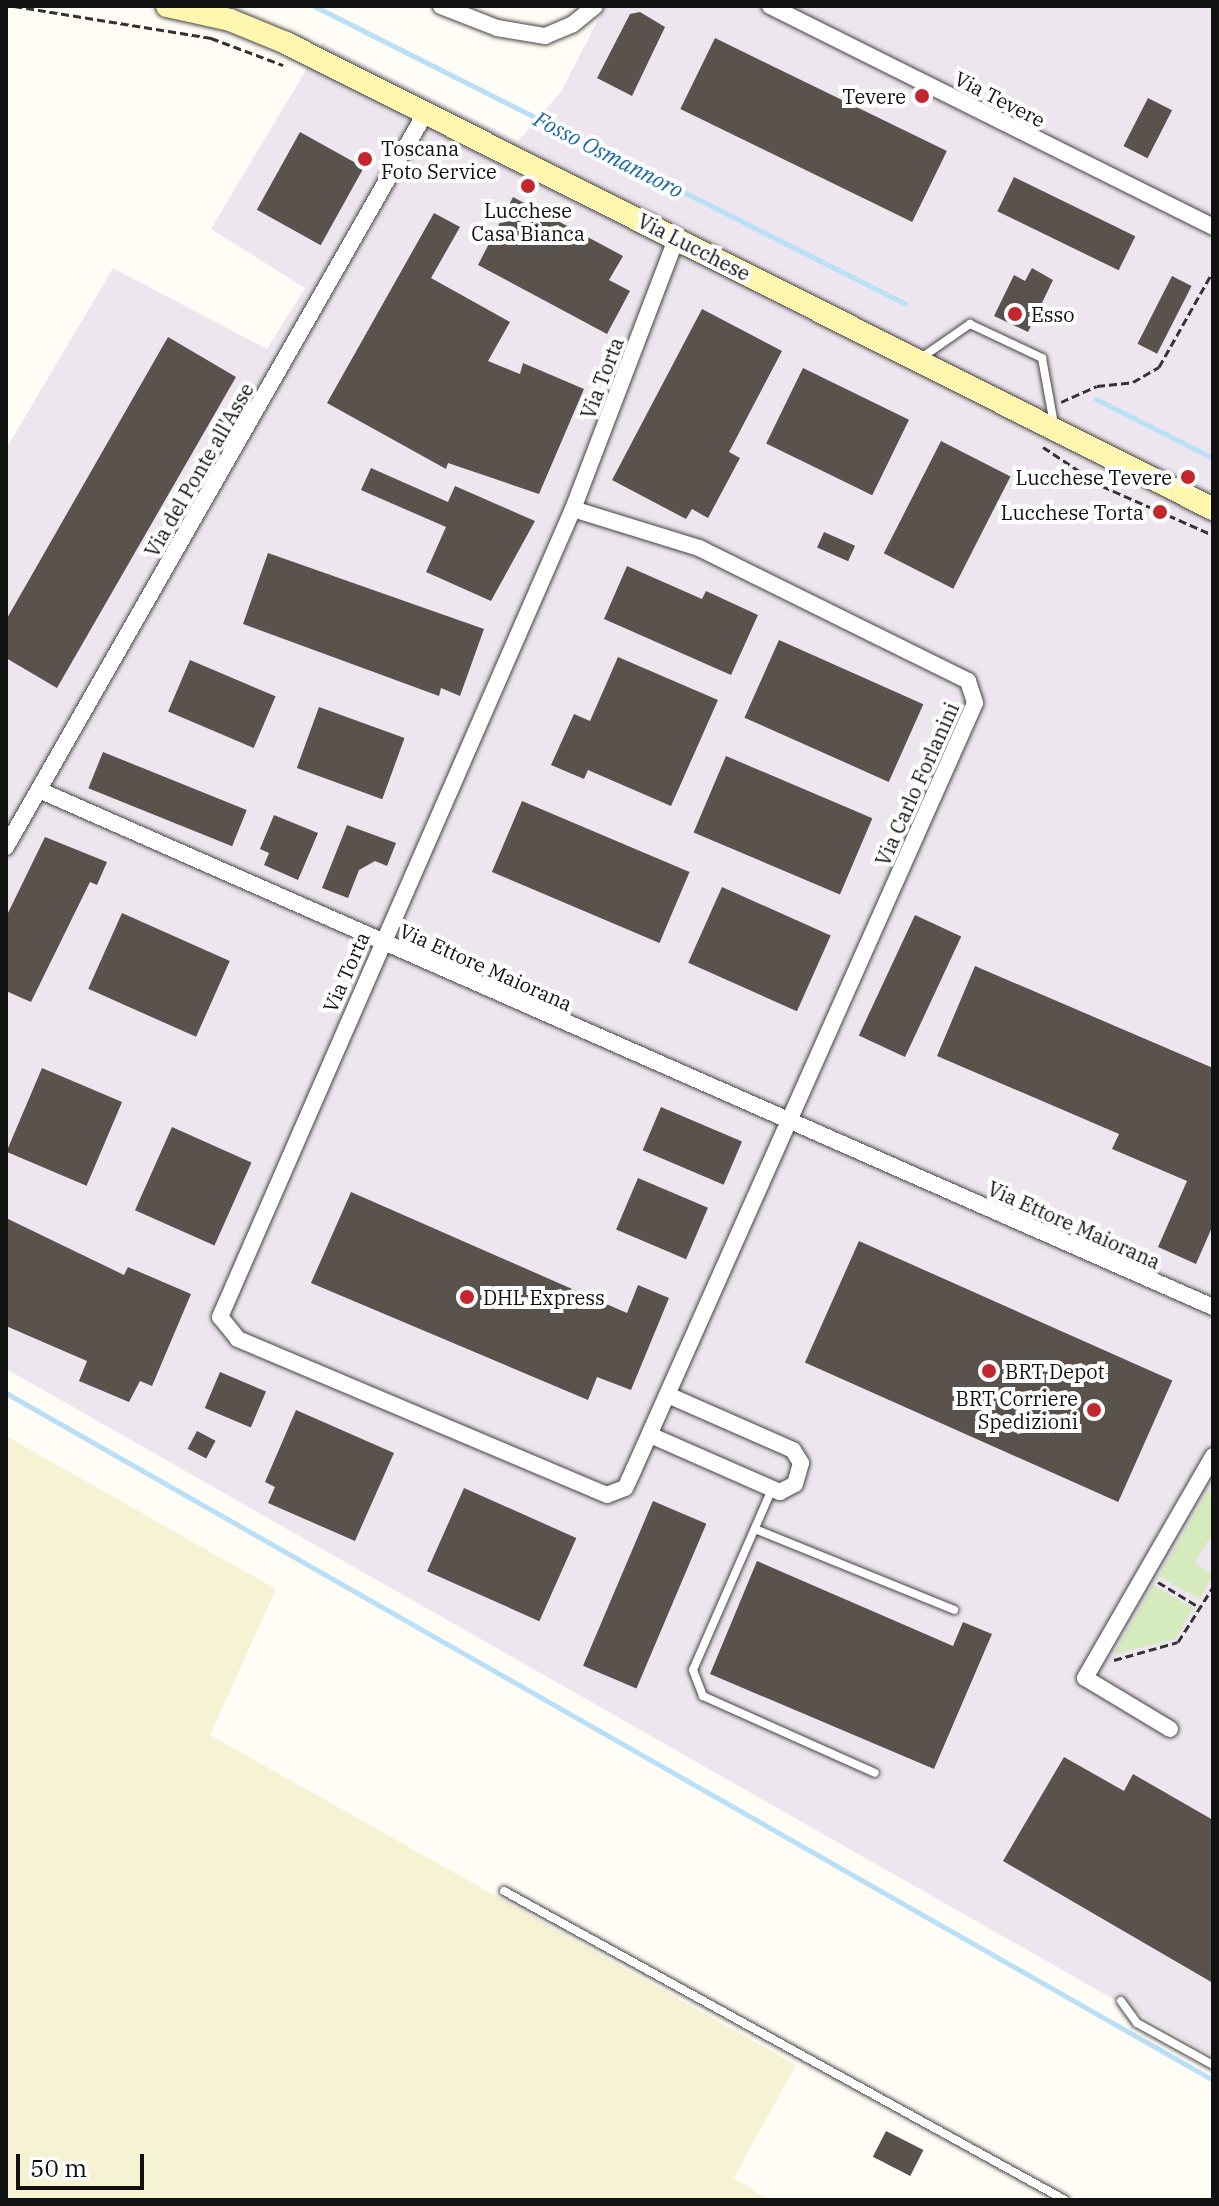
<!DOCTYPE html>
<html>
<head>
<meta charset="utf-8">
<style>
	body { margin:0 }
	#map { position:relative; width:1219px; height:2206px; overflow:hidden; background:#fffdf5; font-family:"IBM Plex Serif",serif }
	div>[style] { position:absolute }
	.industrial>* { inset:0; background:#eee6ef }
	.farmland>* { inset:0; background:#f6f3d4 }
	.green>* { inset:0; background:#d5ebbd }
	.stream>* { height:5px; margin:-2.5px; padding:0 2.5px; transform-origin:2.5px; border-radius:2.5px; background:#b9e0f7 }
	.building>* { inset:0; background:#5a524d; transform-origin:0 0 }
	.path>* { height:3px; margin-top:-1.5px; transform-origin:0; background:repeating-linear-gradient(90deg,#333 0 8px,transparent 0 12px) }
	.roads { filter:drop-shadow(0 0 2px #444) drop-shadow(0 0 2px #444) }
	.service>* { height:8px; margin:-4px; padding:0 4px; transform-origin:4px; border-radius:4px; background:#fff }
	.minor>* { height:16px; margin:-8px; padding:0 8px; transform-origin:8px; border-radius:8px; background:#fff }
	.secondary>* { height:22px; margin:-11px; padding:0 11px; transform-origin:11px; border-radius:11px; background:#fff6b0 }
	.dots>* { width:22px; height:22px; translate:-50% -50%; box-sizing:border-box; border:4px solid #fff; border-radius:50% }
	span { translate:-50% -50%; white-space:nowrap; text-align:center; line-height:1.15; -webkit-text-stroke:8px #fff; paint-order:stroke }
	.poi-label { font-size:20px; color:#111 }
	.right { translate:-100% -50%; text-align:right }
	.left { translate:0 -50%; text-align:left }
	.street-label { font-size:20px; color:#111 }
	.water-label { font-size:22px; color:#1768a6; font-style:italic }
	.frame { position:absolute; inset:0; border:8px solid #111; pointer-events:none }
	.scale { position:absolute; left:16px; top:2154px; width:128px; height:36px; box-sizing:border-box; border:4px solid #111; border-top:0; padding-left:10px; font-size:24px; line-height:28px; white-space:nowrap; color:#111; -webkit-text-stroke:6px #fff; paint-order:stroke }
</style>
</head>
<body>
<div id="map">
	<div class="industrial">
		<i style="clip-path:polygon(605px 6px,1213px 6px,1213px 2056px,6px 1369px,6px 449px,113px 268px,267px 349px,305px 288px,211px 229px,322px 43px,518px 141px,561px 92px)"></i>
	</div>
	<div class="farmland">
		<i style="clip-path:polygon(6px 1436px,276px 1589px,210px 1735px,796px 2065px,734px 2178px,769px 2200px,6px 2200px)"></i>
	</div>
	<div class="green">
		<i style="clip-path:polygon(1208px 1491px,1213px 1493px,1213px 1532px,1195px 1563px,1213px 1576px,1199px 1599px,1159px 1576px)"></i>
		<i style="clip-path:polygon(1153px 1585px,1193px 1608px,1176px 1639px,1114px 1654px)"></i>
	</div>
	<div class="stream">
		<i style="left:314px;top:6px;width:661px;rotate:26.72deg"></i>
		<i style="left:1096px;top:399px;width:131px;rotate:26.8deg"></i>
		<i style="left:6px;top:1393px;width:1389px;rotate:29.65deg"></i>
	</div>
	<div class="building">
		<i style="clip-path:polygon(640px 12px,665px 27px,632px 96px,597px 78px,630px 14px)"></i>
		<i style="left:715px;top:38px;width:258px;height:79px;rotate:26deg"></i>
		<i style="left:1148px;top:98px;width:27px;height:54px;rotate:27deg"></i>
		<i style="left:300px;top:132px;width:73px;height:89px;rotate:29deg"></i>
		<i style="left:1014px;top:177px;width:135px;height:38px;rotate:26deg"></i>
		<i style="clip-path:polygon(513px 197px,623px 256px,609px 280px,630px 291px,607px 334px,478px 265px)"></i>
		<i style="clip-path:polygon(434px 213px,460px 227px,431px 278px,510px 322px,488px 361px,520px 374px,523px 363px,584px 389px,539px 494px,448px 463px,446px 469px,327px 403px)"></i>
		<i style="clip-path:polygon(1032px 268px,1053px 280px,1028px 332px,994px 316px,1014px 275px,1025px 281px)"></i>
		<i style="left:1172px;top:276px;width:22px;height:76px;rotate:27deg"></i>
		<i style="clip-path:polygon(702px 309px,782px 351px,729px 452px,740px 458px,708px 518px,692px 509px,686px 519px,612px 480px)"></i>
		<i style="clip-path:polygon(168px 337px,236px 377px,57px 688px,6px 658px,6px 620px)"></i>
		<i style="left:803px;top:368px;width:118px;height:84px;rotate:26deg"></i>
		<i style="left:941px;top:441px;width:78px;height:126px;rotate:27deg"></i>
		<i style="clip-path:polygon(371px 468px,448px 502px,455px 486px,535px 521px,491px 601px,426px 572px,446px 527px,361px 490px)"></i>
		<i style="left:824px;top:532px;width:34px;height:17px;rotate:24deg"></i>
		<i style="clip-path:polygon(268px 553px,484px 629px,460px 696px,441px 688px,439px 696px,243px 624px)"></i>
		<i style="clip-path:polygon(627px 566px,702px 599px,706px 591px,758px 615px,731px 675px,604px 619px)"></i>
		<i style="left:779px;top:640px;width:158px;height:85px;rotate:24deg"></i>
		<i style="clip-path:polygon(618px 657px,718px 700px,671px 806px,588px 770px,584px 779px,551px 765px,574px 714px,590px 721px)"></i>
		<i style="left:190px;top:660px;width:93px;height:56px;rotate:23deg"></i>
		<i style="left:319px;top:707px;width:91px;height:65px;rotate:20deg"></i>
		<i style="left:103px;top:752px;width:155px;height:39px;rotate:22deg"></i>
		<i style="left:726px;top:756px;width:159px;height:83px;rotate:23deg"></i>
		<i style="left:522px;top:801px;width:182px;height:77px;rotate:23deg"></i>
		<i style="clip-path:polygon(274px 815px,318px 833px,298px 880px,264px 865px,269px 853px,260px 849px)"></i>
		<i style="clip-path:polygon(347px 825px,396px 843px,387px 866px,375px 861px,359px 870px,348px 898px,322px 888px)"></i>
		<i style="clip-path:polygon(45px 837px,107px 862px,97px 885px,90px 882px,31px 1002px,6px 991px,6px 917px)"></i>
		<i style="left:722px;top:887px;width:119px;height:83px;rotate:24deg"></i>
		<i style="left:122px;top:913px;width:118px;height:83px;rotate:24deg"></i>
		<i style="left:915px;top:915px;width:51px;height:133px;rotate:25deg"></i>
		<i style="clip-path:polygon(975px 966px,1213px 1068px,1213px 1225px,1196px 1264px,1158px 1247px,1187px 1181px,1112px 1149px,1119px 1134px,937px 1056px)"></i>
		<i style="left:42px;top:1068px;width:87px;height:91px;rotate:23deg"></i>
		<i style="left:661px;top:1107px;width:88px;height:47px;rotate:23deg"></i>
		<i style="left:172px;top:1127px;width:87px;height:91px;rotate:24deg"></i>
		<i style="left:638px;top:1178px;width:76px;height:56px;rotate:23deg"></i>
		<i style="clip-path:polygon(351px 1192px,627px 1313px,638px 1285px,669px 1298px,631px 1390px,597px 1377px,588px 1400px,311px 1283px)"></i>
		<i style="clip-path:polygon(6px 1218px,124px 1275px,128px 1267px,191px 1294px,152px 1386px,140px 1381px,129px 1402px,79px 1381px,87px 1361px,6px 1326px)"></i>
		<i style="left:859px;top:1241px;width:343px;height:133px;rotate:24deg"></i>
		<i style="left:220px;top:1372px;width:50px;height:39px;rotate:23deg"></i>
		<i style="clip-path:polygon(296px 1410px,394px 1453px,355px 1541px,268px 1503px,275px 1487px,265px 1482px)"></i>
		<i style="left:197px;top:1431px;width:21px;height:20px;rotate:28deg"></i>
		<i style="left:464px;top:1488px;width:123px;height:91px;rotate:24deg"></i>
		<i style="left:653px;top:1501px;width:58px;height:179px;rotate:23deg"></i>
		<i style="clip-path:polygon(757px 1561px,953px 1646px,963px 1622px,992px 1634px,934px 1769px,710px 1674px)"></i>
		<i style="clip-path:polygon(1064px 1757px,1124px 1791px,1133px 1774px,1213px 1820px,1213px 1983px,1003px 1861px)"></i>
		<i style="left:886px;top:2131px;width:42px;height:29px;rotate:27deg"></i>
	</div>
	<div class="path">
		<i style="left:14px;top:6px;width:200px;rotate:9.2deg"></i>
		<i style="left:211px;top:38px;width:77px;rotate:20.6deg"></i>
		<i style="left:1061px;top:402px;width:39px;rotate:-24deg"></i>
		<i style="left:1097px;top:386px;width:36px;rotate:-6deg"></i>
		<i style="left:1133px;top:382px;width:30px;rotate:-30deg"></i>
		<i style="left:1159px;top:367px;width:110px;rotate:-60.6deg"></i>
		<i style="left:1043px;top:447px;width:71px;rotate:33.5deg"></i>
		<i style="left:1102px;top:486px;width:121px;rotate:23.8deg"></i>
		<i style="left:1158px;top:1582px;width:48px;rotate:31.4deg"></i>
		<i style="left:1114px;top:1660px;width:66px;rotate:-15.7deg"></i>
		<i style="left:1178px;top:1642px;width:65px;rotate:-57.5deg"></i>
	</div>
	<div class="roads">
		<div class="service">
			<i style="left:921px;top:358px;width:60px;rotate:-34.8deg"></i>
			<i style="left:970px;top:324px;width:80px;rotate:25.3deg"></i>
			<i style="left:1042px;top:358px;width:67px;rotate:79.7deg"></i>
			<i style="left:772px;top:1489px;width:197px;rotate:113.6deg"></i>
			<i style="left:693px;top:1670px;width:28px;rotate:69deg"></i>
			<i style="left:703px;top:1696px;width:188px;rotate:24.1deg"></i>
			<i style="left:755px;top:1529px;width:215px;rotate:22.1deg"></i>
			<i style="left:504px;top:1891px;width:640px;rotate:28.85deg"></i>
			<i style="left:1121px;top:2001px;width:27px;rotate:54deg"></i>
			<i style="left:1137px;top:2023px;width:87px;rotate:28.9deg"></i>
		</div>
		<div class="minor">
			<i style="left:441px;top:6px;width:60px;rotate:21.4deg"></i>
			<i style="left:497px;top:28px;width:49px;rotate:9.5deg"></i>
			<i style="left:545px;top:36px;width:30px;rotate:-23deg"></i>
			<i style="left:573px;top:24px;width:28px;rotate:-39deg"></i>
			<i style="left:770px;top:6px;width:495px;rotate:26.5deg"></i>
			<i style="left:573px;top:509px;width:132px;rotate:17.2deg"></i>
			<i style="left:699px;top:548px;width:300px;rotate:26.3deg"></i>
			<i style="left:968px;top:681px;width:23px;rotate:72deg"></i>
			<i style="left:975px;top:703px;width:838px;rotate:114deg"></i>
			<i style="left:634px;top:1469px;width:21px;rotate:115deg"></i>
			<i style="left:625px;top:1488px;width:19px;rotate:159deg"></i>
			<i style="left:607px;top:1495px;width:401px;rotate:-157.1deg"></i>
			<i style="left:238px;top:1339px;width:28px;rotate:-129deg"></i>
			<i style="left:220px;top:1317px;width:882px;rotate:-66.4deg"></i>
			<i style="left:573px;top:509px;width:289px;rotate:-69.1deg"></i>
			<i style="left:39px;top:790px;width:1283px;rotate:23.77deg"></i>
			<i style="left:6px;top:847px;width:847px;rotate:-60.26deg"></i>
			<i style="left:650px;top:1435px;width:142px;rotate:23.7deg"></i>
			<i style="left:780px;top:1492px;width:17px;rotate:-28deg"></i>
			<i style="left:795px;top:1484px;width:22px;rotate:-74deg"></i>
			<i style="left:801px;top:1463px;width:15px;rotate:-122deg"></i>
			<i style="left:793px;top:1450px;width:137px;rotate:-156.3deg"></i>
			<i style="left:1170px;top:1729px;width:99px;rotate:-149deg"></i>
			<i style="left:1085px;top:1678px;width:256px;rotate:-60deg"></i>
		</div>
		<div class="secondary">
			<i style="left:167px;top:6px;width:65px;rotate:12.5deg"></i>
			<i style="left:230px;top:20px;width:61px;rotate:22.3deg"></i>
			<i style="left:286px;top:43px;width:1038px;rotate:26.69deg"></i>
		</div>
	</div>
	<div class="dots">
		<i style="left:922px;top:96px;background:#c4262e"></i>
		<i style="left:365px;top:159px;background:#c4262e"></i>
		<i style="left:528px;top:186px;background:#c4262e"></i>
		<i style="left:1015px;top:314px;background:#c4262e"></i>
		<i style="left:1188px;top:477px;background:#c4262e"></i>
		<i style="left:1160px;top:512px;background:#c4262e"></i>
		<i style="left:467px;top:1297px;background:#c4262e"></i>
		<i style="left:989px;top:1371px;background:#c4262e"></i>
		<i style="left:1094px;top:1410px;background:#c4262e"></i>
	</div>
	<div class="poi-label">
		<span class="right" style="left:906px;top:96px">Tevere</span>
		<span class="left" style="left:381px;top:160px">Toscana<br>Foto Service</span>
		<span style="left:528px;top:222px">Lucchese<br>Casa Bianca</span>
		<span class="left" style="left:1031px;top:314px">Esso</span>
		<span class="right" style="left:1172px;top:477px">Lucchese Tevere</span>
		<span class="right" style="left:1144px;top:512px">Lucchese Torta</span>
		<span class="left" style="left:483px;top:1297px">DHL Express</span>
		<span class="left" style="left:1005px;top:1371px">BRT Depot</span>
		<span class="right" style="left:1078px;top:1410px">BRT Corriere<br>Spedizioni</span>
	</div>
	<div class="street-label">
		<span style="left:1000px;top:99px;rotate:27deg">Via Tevere</span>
		<span style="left:694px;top:247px;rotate:27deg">Via Lucchese</span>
		<span style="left:602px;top:378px;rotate:-69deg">Via Torta</span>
		<span style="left:199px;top:470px;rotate:-60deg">Via del Ponte all'Asse</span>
		<span style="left:917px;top:784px;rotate:-66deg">Via Carlo Forlanini</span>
		<span style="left:486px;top:967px;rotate:24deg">Via Ettore Maiorana</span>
		<span style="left:346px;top:972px;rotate:-66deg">Via Torta</span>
		<span style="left:1074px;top:1225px;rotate:24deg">Via Ettore Maiorana</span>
	</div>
	<div class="water-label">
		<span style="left:609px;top:154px;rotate:27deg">Fosso Osmannoro</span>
	</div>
	<div class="frame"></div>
	<div class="scale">50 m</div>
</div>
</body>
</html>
